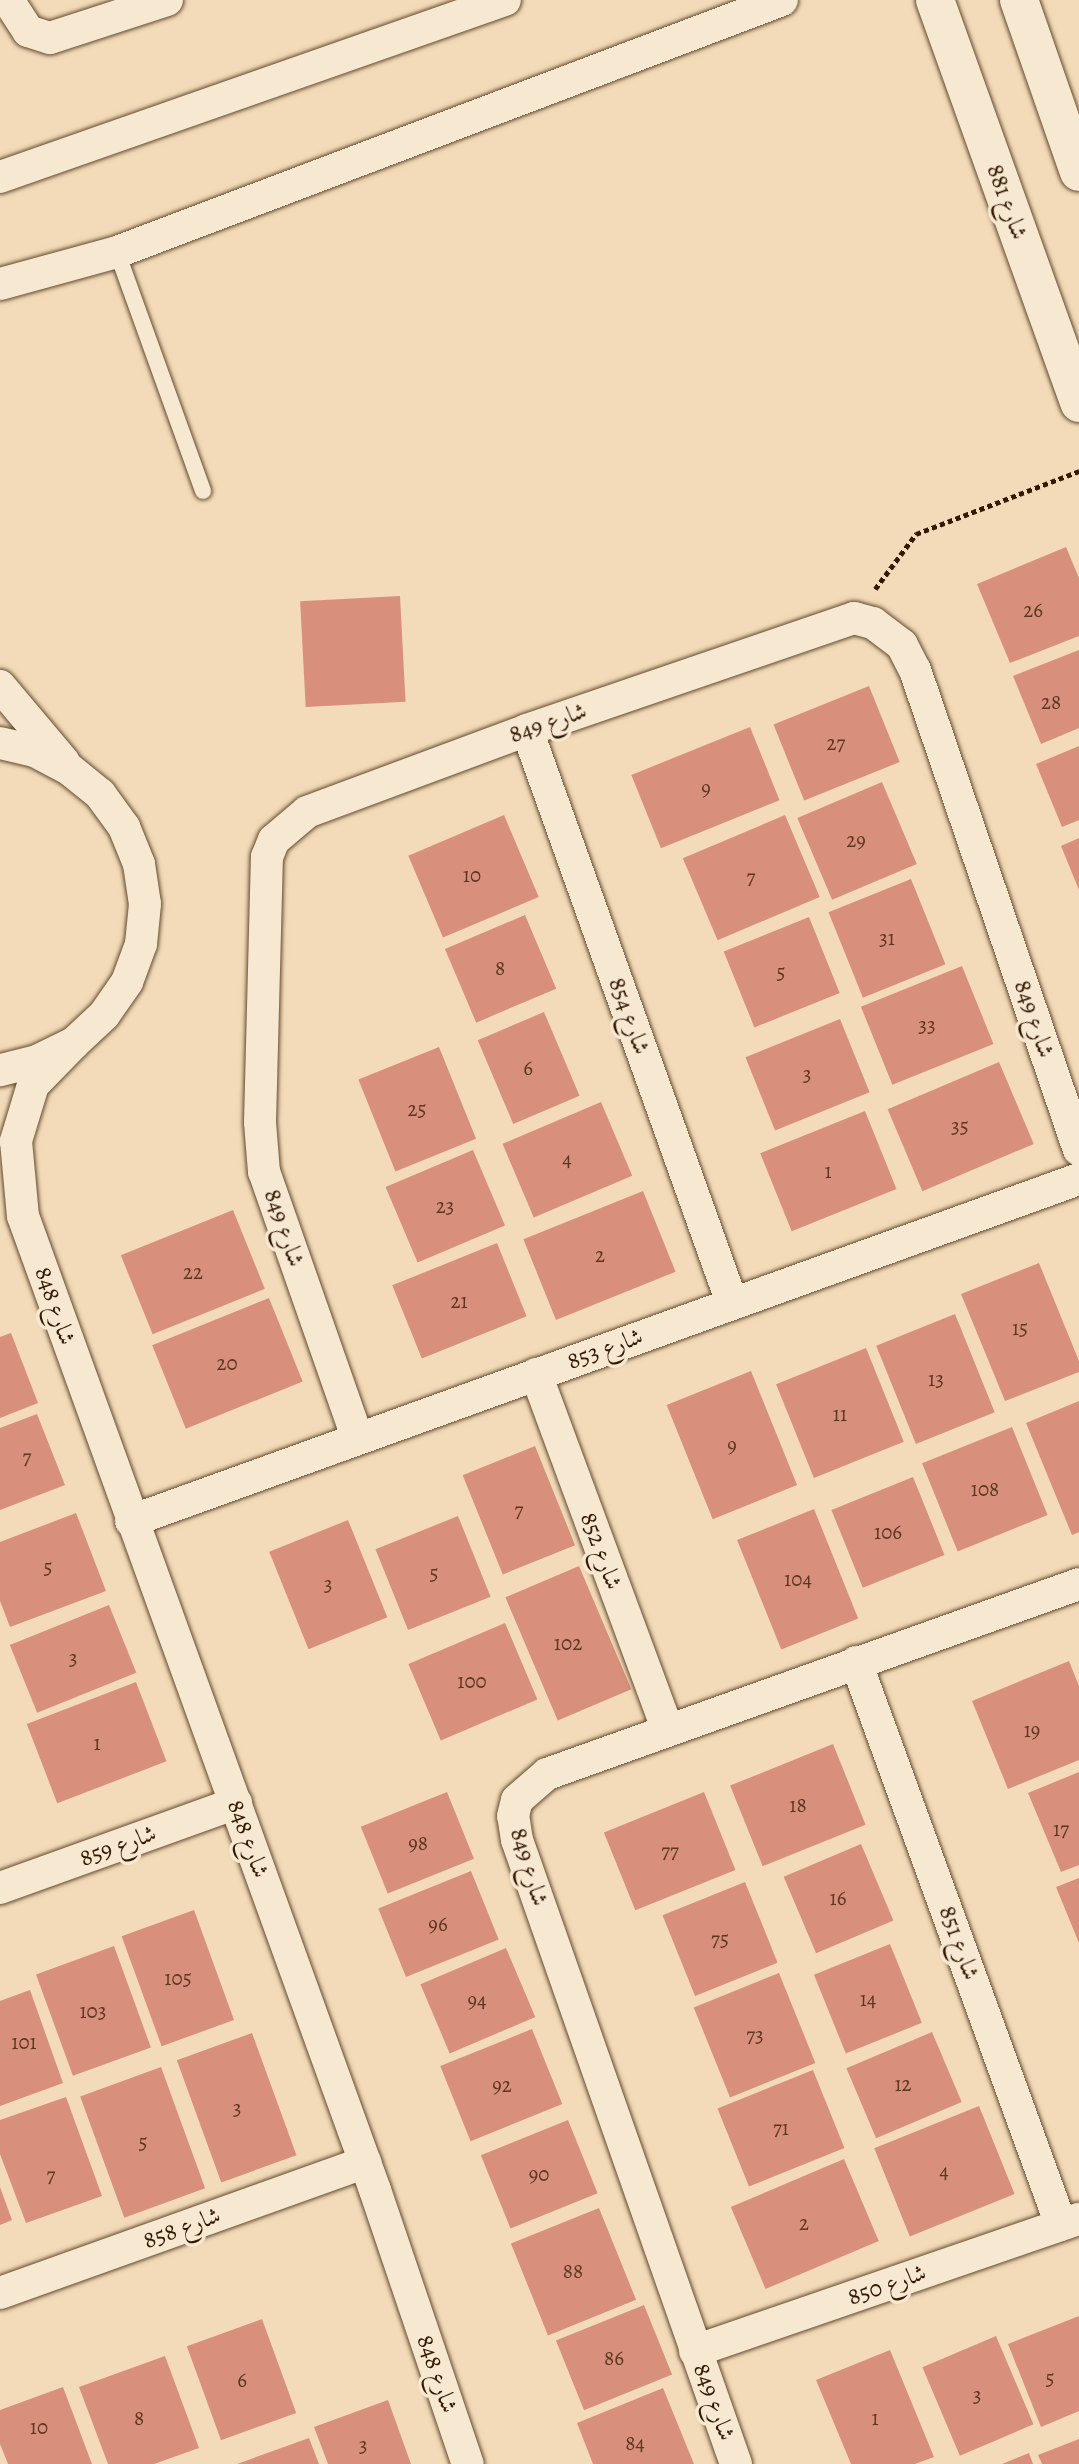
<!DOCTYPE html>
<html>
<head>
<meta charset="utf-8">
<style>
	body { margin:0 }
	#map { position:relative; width:1079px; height:2464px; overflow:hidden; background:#f3dbb9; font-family:Alegreya,Amiri,serif }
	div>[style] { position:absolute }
	.building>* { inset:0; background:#d8907c; transform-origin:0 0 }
	.path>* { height:4.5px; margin-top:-2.25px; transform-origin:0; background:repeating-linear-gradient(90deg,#331900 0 5px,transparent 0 8.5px) }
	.roads { filter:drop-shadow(0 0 2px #634a2e) drop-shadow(0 0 2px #634a2e) }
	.lane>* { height:16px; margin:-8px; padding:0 8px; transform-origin:8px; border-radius:8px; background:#f7e8d2 }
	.street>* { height:32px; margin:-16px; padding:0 16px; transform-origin:16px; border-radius:16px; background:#f7e8d2 }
	.secondary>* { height:38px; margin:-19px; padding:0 19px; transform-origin:19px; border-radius:19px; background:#f7e8d2 }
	span { translate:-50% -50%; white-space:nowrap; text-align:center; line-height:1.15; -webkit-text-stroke:7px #f7e8d2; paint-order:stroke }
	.number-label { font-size:21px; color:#5c371f }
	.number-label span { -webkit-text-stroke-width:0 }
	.street-label { font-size:24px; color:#331900 }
</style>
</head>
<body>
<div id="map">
	<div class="building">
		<i style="clip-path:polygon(1066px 547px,1079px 578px,1079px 636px,1010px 663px,977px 584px)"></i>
		<i style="left:400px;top:596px;width:106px;height:100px;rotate:87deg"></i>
		<i style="clip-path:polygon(1079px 650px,1079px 728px,1041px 744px,1013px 676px)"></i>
		<i style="left:869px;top:686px;width:82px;height:103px;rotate:68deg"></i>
		<i style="left:750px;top:727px;width:79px;height:128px;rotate:68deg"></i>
		<i style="clip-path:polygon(1079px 746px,1079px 820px,1062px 827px,1036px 764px)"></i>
		<i style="left:882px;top:782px;width:89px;height:92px;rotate:67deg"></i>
		<i style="left:504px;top:815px;width:89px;height:104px;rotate:67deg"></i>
		<i style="left:785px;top:815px;width:89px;height:111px;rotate:67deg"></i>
		<i style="clip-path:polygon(1079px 838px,1079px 890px,1061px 846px)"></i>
		<i style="left:911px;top:879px;width:92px;height:89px;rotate:68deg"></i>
		<i style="left:525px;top:915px;width:80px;height:87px;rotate:67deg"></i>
		<i style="left:809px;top:917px;width:82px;height:92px;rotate:68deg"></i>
		<i style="left:962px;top:966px;width:84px;height:109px;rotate:68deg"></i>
		<i style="left:544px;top:1012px;width:91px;height:72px;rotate:67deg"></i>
		<i style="left:840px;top:1019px;width:79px;height:102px;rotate:68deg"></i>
		<i style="left:439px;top:1047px;width:99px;height:87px;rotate:68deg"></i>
		<i style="left:999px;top:1062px;width:89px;height:121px;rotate:67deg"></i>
		<i style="left:601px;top:1102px;width:80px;height:107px;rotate:67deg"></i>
		<i style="left:865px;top:1111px;width:84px;height:113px;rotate:68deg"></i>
		<i style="left:473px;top:1150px;width:82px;height:95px;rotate:67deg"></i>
		<i style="left:643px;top:1191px;width:87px;height:129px;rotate:68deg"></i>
		<i style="left:233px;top:1210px;width:85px;height:121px;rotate:68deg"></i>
		<i style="left:497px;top:1243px;width:79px;height:113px;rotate:68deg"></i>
		<i style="clip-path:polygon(1039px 1263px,1079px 1361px,1079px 1372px,1005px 1401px,961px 1294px)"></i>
		<i style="left:269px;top:1298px;width:90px;height:126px;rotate:68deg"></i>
		<i style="left:955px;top:1314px;width:106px;height:85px;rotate:68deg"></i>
		<i style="clip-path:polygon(11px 1333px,38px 1403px,0 1418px,0 1337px)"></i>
		<i style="left:866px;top:1348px;width:101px;height:97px;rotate:68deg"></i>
		<i style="left:751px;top:1371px;width:123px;height:91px;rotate:68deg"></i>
		<i style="clip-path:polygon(1079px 1401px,1079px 1532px,1072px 1535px,1026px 1423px)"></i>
		<i style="clip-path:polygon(37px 1414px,65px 1485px,0 1510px,0 1428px)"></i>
		<i style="left:1012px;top:1427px;width:95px;height:97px;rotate:68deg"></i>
		<i style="left:535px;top:1446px;width:107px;height:78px;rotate:68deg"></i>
		<i style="left:913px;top:1477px;width:84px;height:88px;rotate:68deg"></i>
		<i style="left:814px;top:1509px;width:118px;height:83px;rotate:68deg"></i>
		<i style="clip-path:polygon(76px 1513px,106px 1591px,10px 1627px,0 1601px,0 1542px)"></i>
		<i style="left:458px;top:1516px;width:87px;height:89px;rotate:68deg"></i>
		<i style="left:348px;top:1520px;width:105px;height:85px;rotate:68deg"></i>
		<i style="left:579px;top:1566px;width:134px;height:80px;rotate:67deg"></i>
		<i style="left:109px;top:1605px;width:73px;height:107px;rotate:68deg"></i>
		<i style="left:505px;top:1623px;width:83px;height:105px;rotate:67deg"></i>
		<i style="clip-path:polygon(1069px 1661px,1079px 1686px,1079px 1760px,1008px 1789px,972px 1701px)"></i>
		<i style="left:136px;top:1682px;width:85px;height:117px;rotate:69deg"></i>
		<i style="left:833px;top:1744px;width:87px;height:111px;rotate:68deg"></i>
		<i style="clip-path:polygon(1079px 1772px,1079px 1865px,1061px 1872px,1028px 1793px)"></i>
		<i style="left:447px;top:1792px;width:72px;height:93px;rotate:68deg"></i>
		<i style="left:704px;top:1792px;width:84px;height:108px;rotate:68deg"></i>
		<i style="left:861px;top:1844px;width:83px;height:84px;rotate:67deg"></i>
		<i style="left:471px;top:1871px;width:74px;height:100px;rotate:68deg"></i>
		<i style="clip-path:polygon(1079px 1878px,1079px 1943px,1056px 1887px)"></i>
		<i style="left:745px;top:1882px;width:87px;height:89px;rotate:68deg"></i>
		<i style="left:194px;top:1910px;width:117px;height:77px;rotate:70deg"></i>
		<i style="left:890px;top:1944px;width:85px;height:82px;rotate:68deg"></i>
		<i style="left:114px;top:1946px;width:108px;height:83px;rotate:70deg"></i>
		<i style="left:506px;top:1948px;width:75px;height:93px;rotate:67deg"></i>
		<i style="left:779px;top:1973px;width:97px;height:92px;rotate:68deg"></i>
		<i style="clip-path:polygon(30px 1990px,63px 2083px,0 2106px,0 2001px)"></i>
		<i style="left:532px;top:2029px;width:81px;height:99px;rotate:68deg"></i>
		<i style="left:932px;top:2032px;width:76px;height:93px;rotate:67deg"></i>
		<i style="left:252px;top:2033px;width:130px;height:80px;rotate:70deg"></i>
		<i style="left:161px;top:2067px;width:129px;height:86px;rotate:70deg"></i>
		<i style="left:813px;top:2070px;width:84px;height:103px;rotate:68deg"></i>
		<i style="clip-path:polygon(66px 2097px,102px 2196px,26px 2223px,0 2154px,0 2120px)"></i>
		<i style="left:979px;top:2106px;width:95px;height:113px;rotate:68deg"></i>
		<i style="left:568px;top:2120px;width:79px;height:94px;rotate:68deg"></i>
		<i style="left:844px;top:2159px;width:89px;height:123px;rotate:67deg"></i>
		<i style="clip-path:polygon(0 2187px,12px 2220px,0 2225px)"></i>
		<i style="left:599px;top:2208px;width:99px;height:95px;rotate:68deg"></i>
		<i style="left:644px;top:2305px;width:75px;height:95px;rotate:68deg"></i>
		<i style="clip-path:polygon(1079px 2316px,1079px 2411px,1041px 2427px,1008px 2344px)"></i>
		<i style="left:262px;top:2319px;width:100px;height:80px;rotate:70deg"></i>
		<i style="left:996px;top:2336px;width:96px;height:80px;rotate:67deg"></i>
		<i style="clip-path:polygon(890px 2350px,934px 2457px,915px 2464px,851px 2464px,816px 2380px)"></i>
		<i style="clip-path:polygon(165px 2356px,199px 2448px,154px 2464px,108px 2464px,79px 2387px)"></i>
		<i style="clip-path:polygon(63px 2387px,92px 2464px,8px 2464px,0 2444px,0 2410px)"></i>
		<i style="clip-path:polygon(663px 2388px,694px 2464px,593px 2464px,577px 2423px)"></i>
		<i style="clip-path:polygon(388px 2400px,411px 2464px,328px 2464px,314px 2427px)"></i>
		<i style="clip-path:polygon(309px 2438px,319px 2464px,237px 2464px)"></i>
		<i style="clip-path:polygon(1079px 2439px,1079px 2464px,1042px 2464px,1038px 2455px)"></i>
		<i style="clip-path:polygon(1029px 2453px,1033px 2464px,1002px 2464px)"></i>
	</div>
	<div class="path">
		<i style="left:875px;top:589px;width:69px;rotate:-53.3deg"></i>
		<i style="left:916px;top:534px;width:175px;rotate:-21.1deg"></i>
	</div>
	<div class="roads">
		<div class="lane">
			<i style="left:117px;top:252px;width:254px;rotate:70.2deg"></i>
		</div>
		<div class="street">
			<i style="left:8px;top:0;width:37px;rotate:57deg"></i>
			<i style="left:28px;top:31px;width:23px;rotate:18deg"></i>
			<i style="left:50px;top:38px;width:123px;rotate:-18deg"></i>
			<i style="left:0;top:177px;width:535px;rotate:-19.32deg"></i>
			<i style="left:0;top:284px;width:121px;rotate:-15.3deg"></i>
			<i style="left:117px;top:252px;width:711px;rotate:-20.75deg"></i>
			<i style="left:0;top:686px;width:99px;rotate:49.9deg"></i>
			<i style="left:527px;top:730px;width:609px;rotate:70.31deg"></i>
			<i style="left:0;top:743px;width:36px;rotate:13deg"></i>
			<i style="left:35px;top:751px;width:38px;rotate:28deg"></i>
			<i style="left:69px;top:769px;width:40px;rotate:39deg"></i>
			<i style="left:100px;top:794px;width:41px;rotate:54deg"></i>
			<i style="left:124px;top:827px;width:40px;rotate:68deg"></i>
			<i style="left:139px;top:864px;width:40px;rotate:81.5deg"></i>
			<i style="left:145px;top:904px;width:40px;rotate:95.7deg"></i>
			<i style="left:141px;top:944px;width:40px;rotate:110.2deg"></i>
			<i style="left:127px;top:982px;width:40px;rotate:124.9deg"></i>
			<i style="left:104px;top:1015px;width:41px;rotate:137deg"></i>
			<i style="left:74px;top:1043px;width:41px;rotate:154.1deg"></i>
			<i style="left:37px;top:1061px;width:38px;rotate:166deg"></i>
			<i style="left:74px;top:1043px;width:59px;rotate:134.3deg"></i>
			<i style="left:33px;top:1085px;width:59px;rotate:106.9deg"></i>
			<i style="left:16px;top:1141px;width:75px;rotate:84.7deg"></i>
			<i style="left:23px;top:1216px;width:1036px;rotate:70.13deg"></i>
			<i style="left:375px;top:2190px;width:289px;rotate:71.3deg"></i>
			<i style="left:536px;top:1374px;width:377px;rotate:69.7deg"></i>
			<i style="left:357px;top:1437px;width:281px;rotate:-109.3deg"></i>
			<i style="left:264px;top:1172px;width:50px;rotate:-94.6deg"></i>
			<i style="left:260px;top:1122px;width:265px;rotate:-88.5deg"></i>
			<i style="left:267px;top:857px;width:18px;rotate:-68deg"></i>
			<i style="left:274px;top:840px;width:43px;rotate:-40.3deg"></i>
			<i style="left:307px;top:812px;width:235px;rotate:-20.4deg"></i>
			<i style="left:527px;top:730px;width:346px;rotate:-18.9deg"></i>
			<i style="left:854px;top:618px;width:20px;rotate:15deg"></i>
			<i style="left:873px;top:623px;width:36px;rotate:37deg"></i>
			<i style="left:902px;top:645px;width:28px;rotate:63deg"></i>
			<i style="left:915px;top:670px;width:507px;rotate:71.14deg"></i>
			<i style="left:131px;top:1521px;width:1008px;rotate:-19.84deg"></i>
			<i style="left:856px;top:1662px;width:599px;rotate:69.99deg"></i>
			<i style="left:0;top:1888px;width:251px;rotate:-19.8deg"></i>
			<i style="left:0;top:2293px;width:388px;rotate:-19.7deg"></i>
			<i style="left:695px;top:2351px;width:406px;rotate:-19deg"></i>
			<i style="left:736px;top:2464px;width:661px;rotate:-109.34deg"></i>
			<i style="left:517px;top:1840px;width:24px;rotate:-99deg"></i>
			<i style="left:513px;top:1816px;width:16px;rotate:-76deg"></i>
			<i style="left:517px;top:1800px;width:40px;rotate:-41deg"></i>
			<i style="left:547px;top:1774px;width:565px;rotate:-19.65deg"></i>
		</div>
		<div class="secondary">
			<i style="left:935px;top:0;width:428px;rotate:70.3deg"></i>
			<i style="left:1019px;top:0;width:182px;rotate:70.8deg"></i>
		</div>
	</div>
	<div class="number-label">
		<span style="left:1033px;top:610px">26</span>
		<span style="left:1051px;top:702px">28</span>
		<span style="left:836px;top:743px">27</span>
		<span style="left:706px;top:788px">9</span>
		<span style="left:856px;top:840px">29</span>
		<span style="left:472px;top:875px">10</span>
		<span style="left:751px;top:877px">7</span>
		<span style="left:887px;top:938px">31</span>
		<span style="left:500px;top:968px">8</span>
		<span style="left:781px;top:972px">5</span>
		<span style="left:927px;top:1025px">33</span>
		<span style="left:528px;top:1068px">6</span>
		<span style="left:807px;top:1074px">3</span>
		<span style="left:417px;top:1109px">25</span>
		<span style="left:960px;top:1126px">35</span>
		<span style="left:567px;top:1159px">4</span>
		<span style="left:828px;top:1171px">1</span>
		<span style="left:445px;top:1206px">23</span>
		<span style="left:600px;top:1255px">2</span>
		<span style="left:193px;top:1272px">22</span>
		<span style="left:459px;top:1301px">21</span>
		<span style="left:1020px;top:1328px">15</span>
		<span style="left:227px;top:1363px">20</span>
		<span style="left:936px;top:1379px">13</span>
		<span style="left:840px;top:1414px">11</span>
		<span style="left:732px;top:1445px">9</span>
		<span style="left:27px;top:1457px">7</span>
		<span style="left:985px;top:1489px">108</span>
		<span style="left:519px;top:1510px">7</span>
		<span style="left:888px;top:1532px">106</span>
		<span style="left:48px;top:1567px">5</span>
		<span style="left:434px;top:1573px">5</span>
		<span style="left:798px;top:1579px">104</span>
		<span style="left:328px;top:1584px">3</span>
		<span style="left:568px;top:1643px">102</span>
		<span style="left:73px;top:1658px">3</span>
		<span style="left:472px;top:1681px">100</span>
		<span style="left:1032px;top:1730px">19</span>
		<span style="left:97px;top:1743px">1</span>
		<span style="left:798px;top:1805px">18</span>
		<span style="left:1061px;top:1829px">17</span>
		<span style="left:418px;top:1843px">98</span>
		<span style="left:670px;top:1851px">77</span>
		<span style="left:838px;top:1898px">16</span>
		<span style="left:438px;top:1924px">96</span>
		<span style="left:720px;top:1939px">75</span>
		<span style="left:178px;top:1978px">105</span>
		<span style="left:868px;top:1999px">14</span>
		<span style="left:477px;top:2000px">94</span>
		<span style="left:93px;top:2011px">103</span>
		<span style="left:755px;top:2035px">73</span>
		<span style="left:24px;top:2042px">101</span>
		<span style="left:903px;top:2084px">12</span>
		<span style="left:502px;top:2085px">92</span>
		<span style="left:237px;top:2108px">3</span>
		<span style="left:781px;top:2128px">71</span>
		<span style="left:143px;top:2142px">5</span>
		<span style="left:944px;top:2171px">4</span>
		<span style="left:539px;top:2174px">90</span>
		<span style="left:51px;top:2175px">7</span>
		<span style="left:804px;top:2223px">2</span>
		<span style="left:573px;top:2271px">88</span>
		<span style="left:614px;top:2358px">86</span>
		<span style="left:1050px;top:2378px">5</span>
		<span style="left:242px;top:2380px">6</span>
		<span style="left:977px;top:2395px">3</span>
		<span style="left:139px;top:2418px">8</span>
		<span style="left:875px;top:2418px">1</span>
		<span style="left:39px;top:2427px">10</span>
		<span style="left:635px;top:2443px">84</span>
		<span style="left:363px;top:2445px">3</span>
	</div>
	<div class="street-label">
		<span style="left:1007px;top:202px;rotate:70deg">شارع 881</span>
		<span style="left:548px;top:723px;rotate:-19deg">شارع 849</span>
		<span style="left:629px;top:1016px;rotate:70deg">شارع 854</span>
		<span style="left:1034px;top:1019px;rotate:71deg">شارع 849</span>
		<span style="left:284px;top:1228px;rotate:71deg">شارع 849</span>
		<span style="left:55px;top:1306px;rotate:71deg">شارع 848</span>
		<span style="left:605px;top:1349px;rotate:-20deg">شارع 853</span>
		<span style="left:601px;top:1551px;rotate:70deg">شارع 852</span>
		<span style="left:248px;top:1839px;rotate:70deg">شارع 848</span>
		<span style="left:118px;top:1846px;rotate:-20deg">شارع 859</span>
		<span style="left:529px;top:1867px;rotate:73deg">شارع 849</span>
		<span style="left:959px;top:1943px;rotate:70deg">شارع 851</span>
		<span style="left:182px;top:2228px;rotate:-20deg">شارع 858</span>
		<span style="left:887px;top:2285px;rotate:-19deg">شارع 850</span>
		<span style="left:437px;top:2374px;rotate:71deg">شارع 848</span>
		<span style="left:714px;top:2402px;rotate:70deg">شارع 849</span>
	</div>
</div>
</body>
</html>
